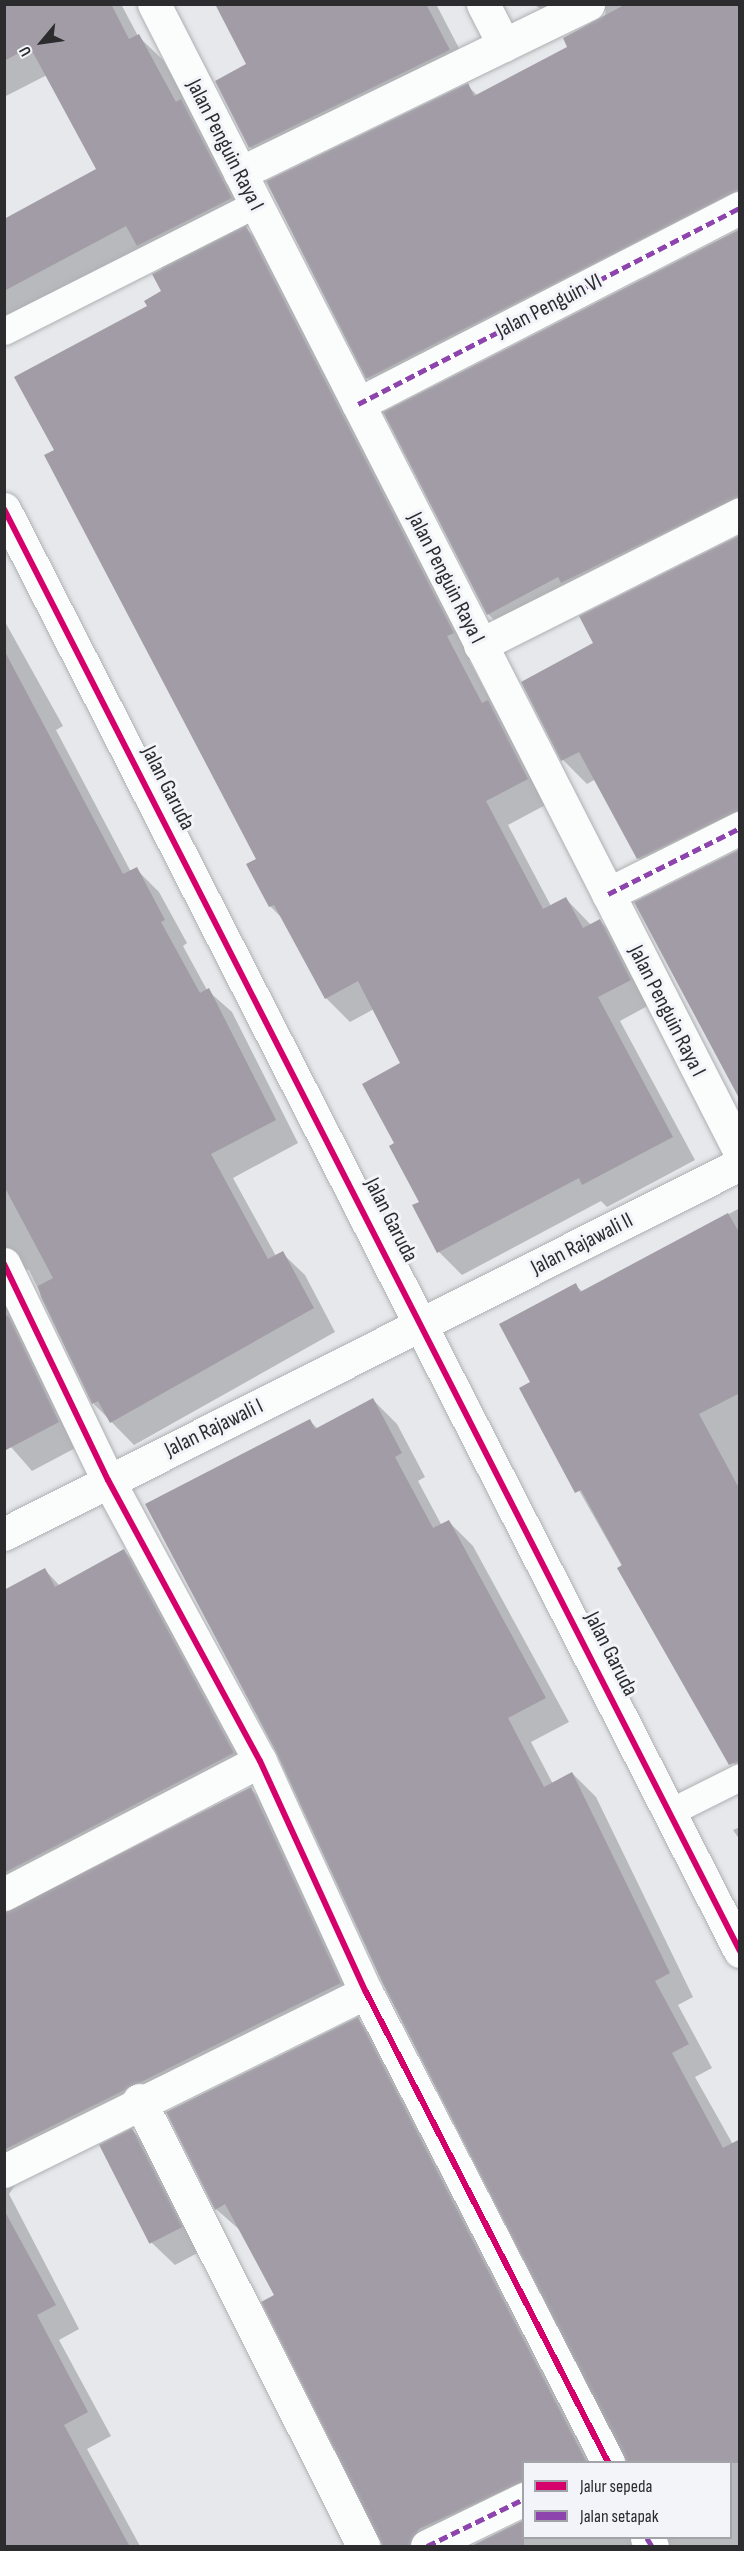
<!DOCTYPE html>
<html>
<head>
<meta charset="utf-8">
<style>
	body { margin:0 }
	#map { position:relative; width:744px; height:2551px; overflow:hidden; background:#e6e8eb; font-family:"Sofia Sans Condensed",sans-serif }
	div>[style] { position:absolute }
	.shadow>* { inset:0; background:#0003 }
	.building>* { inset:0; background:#a29ca6; transform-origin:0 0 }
	.roads { filter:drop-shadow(0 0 2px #afb0b3) drop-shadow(0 0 2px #afb0b3) }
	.lane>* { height:27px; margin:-13.5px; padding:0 13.5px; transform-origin:13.5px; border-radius:13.5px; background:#fbfcfc }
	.street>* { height:33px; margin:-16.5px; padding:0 16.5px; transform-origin:16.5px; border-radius:16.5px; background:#fbfcfc }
	.secondary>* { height:33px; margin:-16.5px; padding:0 16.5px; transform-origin:16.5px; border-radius:16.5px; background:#fbfcfc }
	.quiet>* { height:4.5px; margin-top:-2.25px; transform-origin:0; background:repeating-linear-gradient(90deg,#8e44ad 0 9px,transparent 0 13.5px) }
	.cycleway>* { height:6px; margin:-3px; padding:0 3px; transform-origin:3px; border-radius:3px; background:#d6006c }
	span { translate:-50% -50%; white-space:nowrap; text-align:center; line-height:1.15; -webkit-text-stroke:6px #f2f4fa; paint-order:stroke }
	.street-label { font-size:22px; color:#2c2c2f }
	.frame { position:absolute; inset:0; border:6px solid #2c2c2f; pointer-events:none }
	.legend { position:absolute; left:522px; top:2461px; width:210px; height:78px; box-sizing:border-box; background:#f2f4fa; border:2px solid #a3a4a9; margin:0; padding:8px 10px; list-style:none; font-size:18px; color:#2c2c2f }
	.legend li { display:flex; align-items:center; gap:12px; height:30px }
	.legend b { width:30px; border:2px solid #a3a4a9 }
	.north { position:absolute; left:12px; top:12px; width:60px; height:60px; -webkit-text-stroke:4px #f2f4fa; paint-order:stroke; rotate:241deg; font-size:16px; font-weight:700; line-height:24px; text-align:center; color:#2c2c2f }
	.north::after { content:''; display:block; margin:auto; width:21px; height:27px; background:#2c2c2f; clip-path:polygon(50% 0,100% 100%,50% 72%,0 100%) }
</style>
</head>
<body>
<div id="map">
	<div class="shadow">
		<i style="clip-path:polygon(4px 4px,121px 4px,138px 36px,163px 60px,255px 222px,245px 227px,269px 251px,476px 656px,469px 660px,495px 709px,511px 725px,551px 802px,508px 825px,551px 906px,566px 899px,591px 925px,600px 921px,623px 944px,653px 1003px,620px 1021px,695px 1160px,607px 1207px,601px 1201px,462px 1275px,439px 1252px,396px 1144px,402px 1064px,374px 1009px,350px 1022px,326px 998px,283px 919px,270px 906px,258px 859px,56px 451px,163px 292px,163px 270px,145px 252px,4px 326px,4px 221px,98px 170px,47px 75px,4px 97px)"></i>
		<i style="clip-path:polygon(216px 4px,436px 4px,473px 75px,274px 171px,250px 147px,248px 65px)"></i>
		<i style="clip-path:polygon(533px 4px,740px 4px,740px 223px,392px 402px,368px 378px,467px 85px,478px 96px,569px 47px,564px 38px,605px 15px,606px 10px,570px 27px)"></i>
		<i style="clip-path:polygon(740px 231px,740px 529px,512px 638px,488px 614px)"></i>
		<i style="clip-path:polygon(740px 537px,740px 843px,662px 882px,638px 858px,596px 779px,587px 784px,563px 760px,595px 644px)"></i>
		<i style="clip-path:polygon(4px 620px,63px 726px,56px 730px,131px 872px,136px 869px,159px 892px,187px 943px,183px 946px,207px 990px,232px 1012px,298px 1143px,233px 1178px,276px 1256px,282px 1253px,305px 1275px,335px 1332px,134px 1445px,93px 1403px,29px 1270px,20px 1269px,81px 1445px,32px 1471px,4px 1439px)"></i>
		<i style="clip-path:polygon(740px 1208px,740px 1774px,521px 1388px,532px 1382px,575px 1285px,583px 1292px)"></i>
		<i style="clip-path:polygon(373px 1400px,397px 1424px,425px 1477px,418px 1481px,442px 1526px,449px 1522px,473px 1546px,569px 1722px,531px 1742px,553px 1784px,572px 1773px,596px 1797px,693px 1997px,678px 2005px,712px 2068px,695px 2077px,740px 2157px,740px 2546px,472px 2546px,524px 2538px,730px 2538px,730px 2462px,626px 2462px,310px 1421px,318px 1429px)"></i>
		<i style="clip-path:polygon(124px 1551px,148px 1575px,257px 1777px,19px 1901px,12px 1913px,251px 1789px,275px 1813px,364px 2007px,20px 2178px,9px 2194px,79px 2329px,59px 2340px,111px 2436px,87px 2449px,140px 2546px,4px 2546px,4px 1591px,45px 1570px,60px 1586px)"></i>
		<i style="clip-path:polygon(740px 1827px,740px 1840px,733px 1830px)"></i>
		<i style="clip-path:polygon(357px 2019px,381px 2043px,598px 2462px,524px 2462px,524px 2514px,460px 2546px,385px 2546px,276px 2295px,242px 2232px,216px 2209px)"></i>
		<i style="clip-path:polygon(132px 2130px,155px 2153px,203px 2250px,175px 2265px,152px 2243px)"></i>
	</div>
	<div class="building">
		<i style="clip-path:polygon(4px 4px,111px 4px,129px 39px,139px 34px,176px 102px,181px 99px,232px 198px,137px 246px,126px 226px,4px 291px,4px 219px,96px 169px,30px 47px,4px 61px)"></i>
		<i style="clip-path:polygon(215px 4px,426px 4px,450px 50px,249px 148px,215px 81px,246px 64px)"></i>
		<i style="clip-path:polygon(626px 4px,740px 4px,740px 189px,366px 379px,266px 181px,468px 83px,474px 96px,567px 47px,563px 38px)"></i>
		<i style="clip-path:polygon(246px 226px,454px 633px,447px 636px,482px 703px,488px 700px,528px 779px,486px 801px,543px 909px,566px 897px,583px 928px,600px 919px,631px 980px,598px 997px,673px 1137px,582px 1185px,579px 1178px,437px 1253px,412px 1205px,419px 1202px,389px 1146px,394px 1143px,362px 1084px,400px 1063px,358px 981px,325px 999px,274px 905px,269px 907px,246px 864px,256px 859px,44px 455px,54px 450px,14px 377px,147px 306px,144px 301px,161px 291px,152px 274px)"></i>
		<i style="clip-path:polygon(740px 229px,740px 496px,561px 583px,558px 577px,487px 615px,383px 412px)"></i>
		<i style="clip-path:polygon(740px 535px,740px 810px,637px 859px,579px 752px,561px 761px,521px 682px,593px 643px,579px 616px)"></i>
		<i style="clip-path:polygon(4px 650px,123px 874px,137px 867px,165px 920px,161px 922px,200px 993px,209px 988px,276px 1120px,211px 1154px,268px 1259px,283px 1251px,314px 1308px,110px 1423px,98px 1401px,92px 1404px,41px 1297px,38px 1286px,53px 1278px,4px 1186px)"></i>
		<i style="clip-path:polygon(740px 849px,740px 1100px,634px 902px)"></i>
		<i style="clip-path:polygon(728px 1213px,740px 1234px,740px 1393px,699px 1414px,740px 1490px,740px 1761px,729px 1765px,617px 1568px,622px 1565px,581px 1490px,575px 1493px,519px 1388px,530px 1382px,499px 1324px,576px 1283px,580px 1292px)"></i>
		<i style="clip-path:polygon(8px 1315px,59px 1422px,4px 1451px,4px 1317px)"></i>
		<i style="clip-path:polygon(373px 1398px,402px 1453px,395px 1457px,433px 1528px,449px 1520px,546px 1698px,508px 1718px,544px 1787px,572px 1772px,670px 1973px,655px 1981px,689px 2044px,672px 2053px,723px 2148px,740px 2139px,740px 2463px,627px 2463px,383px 1984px,276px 1752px,145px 1504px,310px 1419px,315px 1429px)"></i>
		<i style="clip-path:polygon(124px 1549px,234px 1753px,4px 1873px,4px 1590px,45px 1568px,55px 1587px)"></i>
		<i style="clip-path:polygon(251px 1787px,341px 1983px,4px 2150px,4px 1913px)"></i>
		<i style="clip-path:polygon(358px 2017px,587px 2463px,524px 2463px,524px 2481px,419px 2529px,409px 2547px,383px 2547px,261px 2302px,274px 2295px,225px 2204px,215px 2210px,166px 2112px)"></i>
		<i style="left:132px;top:2128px;width:111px;height:37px;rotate:63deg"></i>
		<i style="clip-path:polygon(4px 2210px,56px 2305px,37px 2315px,88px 2412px,64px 2425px,130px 2547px,4px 2547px)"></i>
		<i style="clip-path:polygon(524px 2520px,524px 2547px,469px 2547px)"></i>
	</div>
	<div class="roads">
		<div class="lane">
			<i style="left:4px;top:331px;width:281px;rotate:-26.8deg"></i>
			<i style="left:670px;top:1812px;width:78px;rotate:-26.6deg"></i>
		</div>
		<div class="street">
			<i style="left:154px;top:4px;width:1289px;rotate:62.96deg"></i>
			<i style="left:483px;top:4px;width:46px;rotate:62.9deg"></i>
			<i style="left:240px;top:173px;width:387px;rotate:-25.9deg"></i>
			<i style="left:358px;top:404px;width:429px;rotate:-27.2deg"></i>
			<i style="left:480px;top:645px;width:291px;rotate:-26.7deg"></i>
			<i style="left:608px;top:894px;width:148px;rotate:-26.6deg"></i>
			<i style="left:4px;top:1264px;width:240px;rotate:64.3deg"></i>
			<i style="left:108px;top:1480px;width:319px;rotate:61.6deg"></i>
			<i style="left:260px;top:1761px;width:254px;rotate:65.4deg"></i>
			<i style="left:366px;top:1992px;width:529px;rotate:62.76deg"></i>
			<i style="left:4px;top:1534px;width:824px;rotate:-26.69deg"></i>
			<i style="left:4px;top:1894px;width:288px;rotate:-27.5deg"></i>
			<i style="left:139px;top:2100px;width:499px;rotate:63.3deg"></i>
			<i style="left:4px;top:2171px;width:404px;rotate:-26.3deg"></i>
			<i style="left:647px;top:2538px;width:9px;rotate:58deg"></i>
			<i style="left:427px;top:2546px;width:108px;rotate:-25.9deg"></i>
		</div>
		<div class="secondary">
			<i style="left:4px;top:509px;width:1619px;rotate:62.96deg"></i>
		</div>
	</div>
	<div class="quiet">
		<i style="left:358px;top:404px;width:429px;rotate:-27.2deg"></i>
		<i style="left:608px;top:894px;width:148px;rotate:-26.6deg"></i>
		<i style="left:647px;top:2538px;width:9px;rotate:58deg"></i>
		<i style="left:427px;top:2546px;width:108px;rotate:-25.9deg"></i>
	</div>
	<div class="cycleway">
		<i style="left:4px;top:509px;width:1619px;rotate:62.96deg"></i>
		<i style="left:4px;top:1264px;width:240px;rotate:64.3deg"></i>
		<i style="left:108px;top:1480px;width:319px;rotate:61.6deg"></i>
		<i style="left:260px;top:1761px;width:254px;rotate:65.4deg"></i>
		<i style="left:366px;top:1992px;width:529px;rotate:62.76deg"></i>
	</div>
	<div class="street-label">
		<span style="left:225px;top:145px;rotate:63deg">Jalan Penguin Raya I</span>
		<span style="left:549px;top:306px;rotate:-27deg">Jalan Penguin VI</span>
		<span style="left:446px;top:578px;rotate:63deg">Jalan Penguin Raya I</span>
		<span style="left:168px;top:788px;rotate:63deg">Jalan Garuda</span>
		<span style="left:667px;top:1011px;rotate:63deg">Jalan Penguin Raya I</span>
		<span style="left:391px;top:1220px;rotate:63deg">Jalan Garuda</span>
		<span style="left:582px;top:1244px;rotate:-27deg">Jalan Rajawali II</span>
		<span style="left:214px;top:1428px;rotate:-26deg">Jalan Rajawali I</span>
		<span style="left:611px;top:1654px;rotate:63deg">Jalan Garuda</span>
	</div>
	<div class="frame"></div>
	<ul class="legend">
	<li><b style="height:8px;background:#d6006c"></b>Jalur sepeda</li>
	<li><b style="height:8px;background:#8e44ad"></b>Jalan setapak</li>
	</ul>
	<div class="north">U</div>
</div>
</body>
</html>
